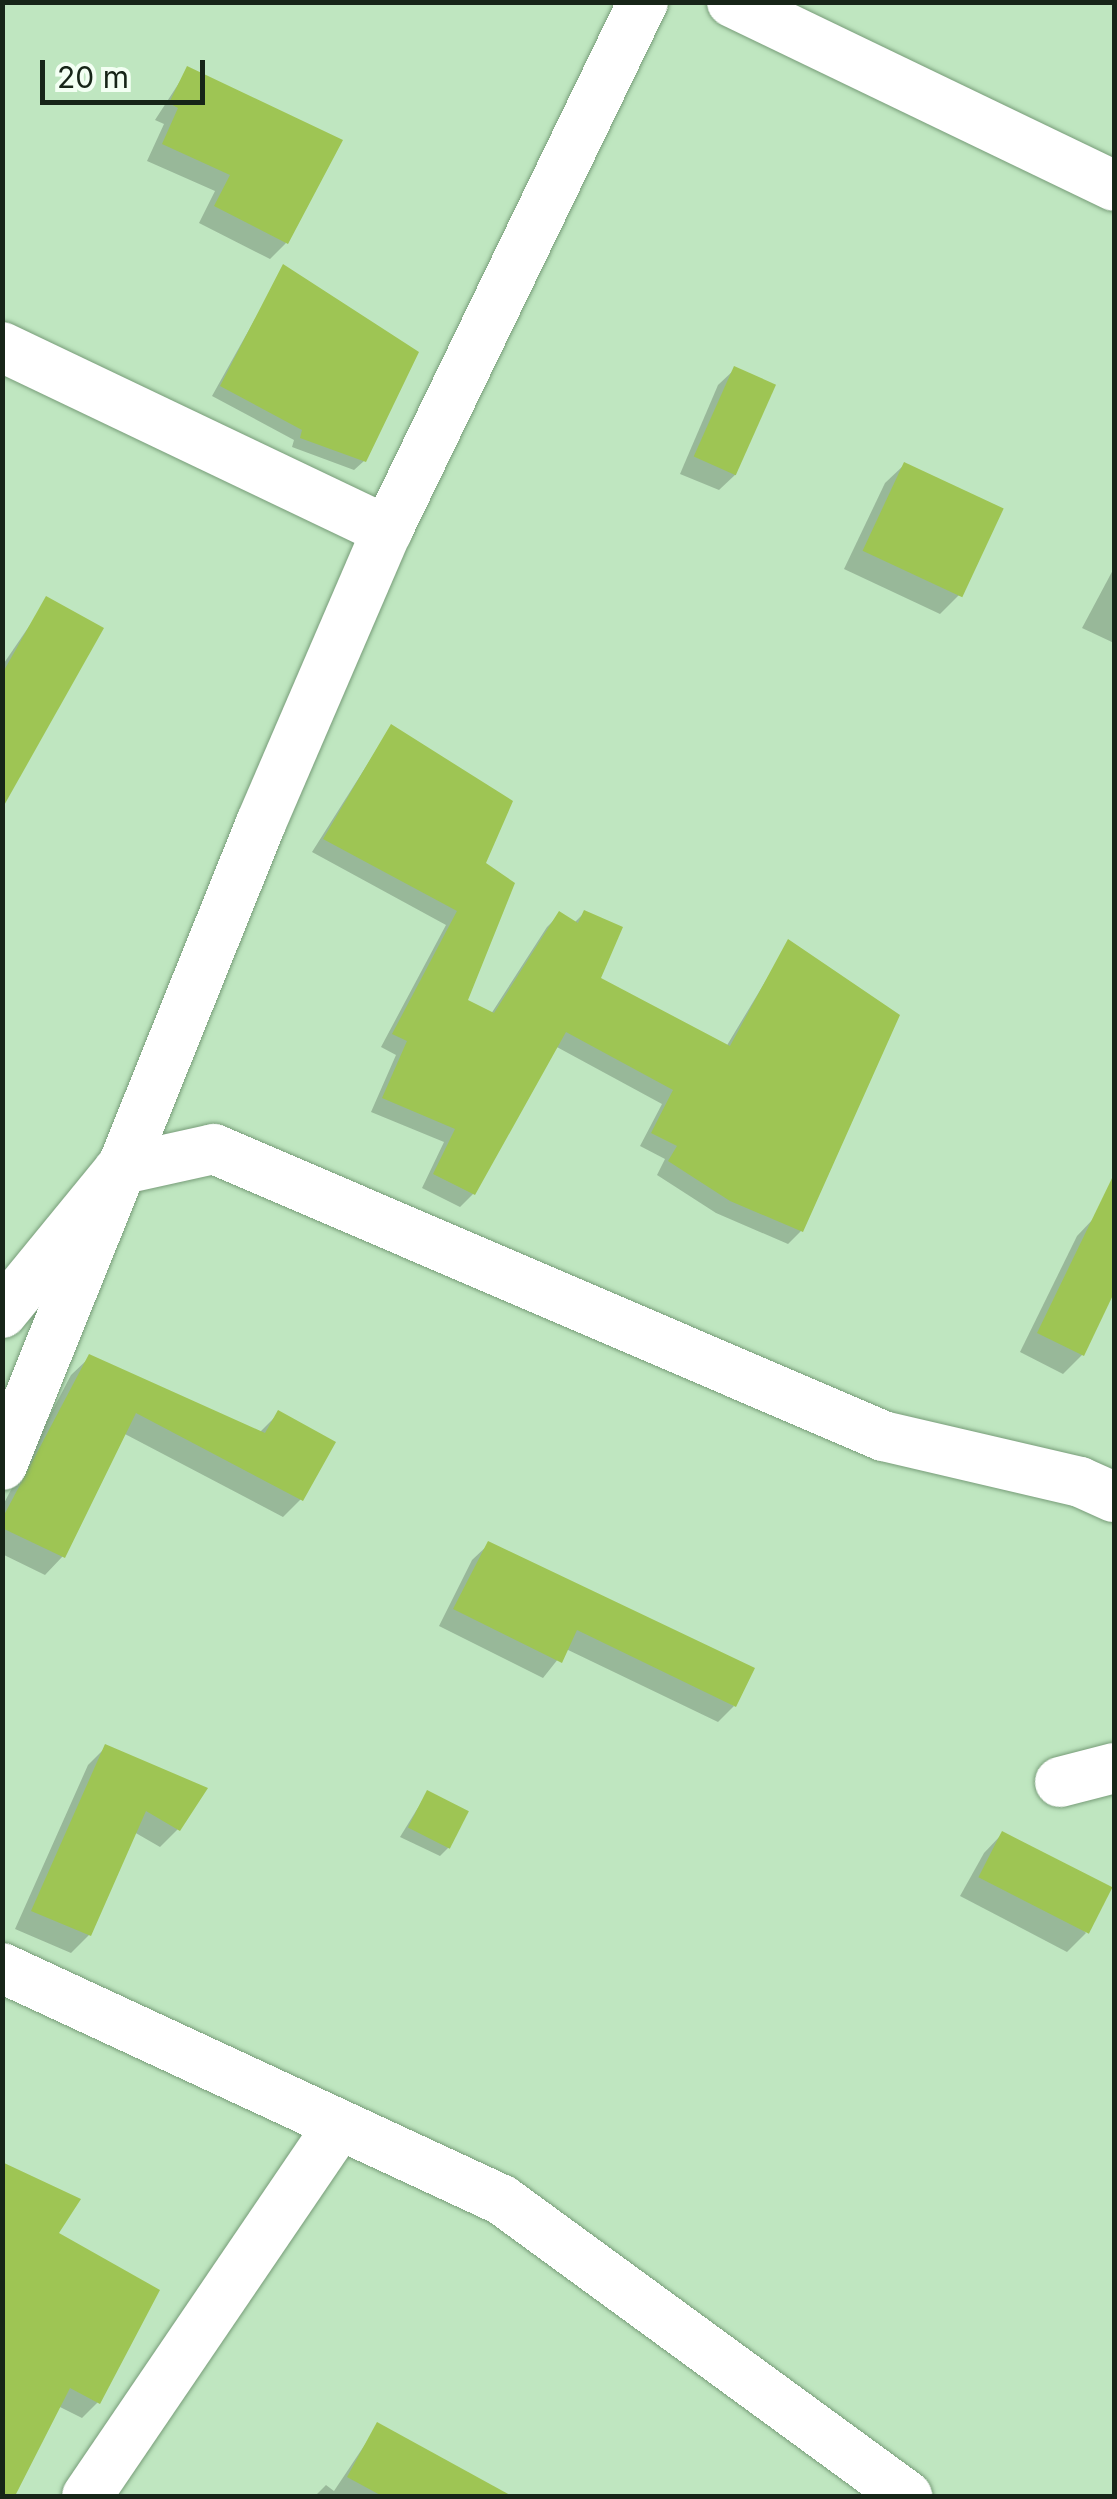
<!DOCTYPE html>
<html>
<head>
<meta charset="utf-8">
<style>
	body { margin:0 }
	#map { position:relative; width:1117px; height:2499px; overflow:hidden; background:#bfe6c0; font-family:Inter,sans-serif }
	div>[style] { position:absolute }
	.shadow>* { inset:0; background:#0003 }
	.building>* { inset:0; background:#9ec554; transform-origin:0 0 }
	.roads { filter:drop-shadow(0 0 2px #779c78) drop-shadow(0 0 2px #779c78) }
	.street>* { height:50px; margin:-25px; padding:0 25px; transform-origin:25px; border-radius:25px; background:#fff }
	span { translate:-50% -50%; white-space:nowrap; text-align:center; line-height:1.15; -webkit-text-stroke:9px #f3fff3; paint-order:stroke }
	.frame { position:absolute; inset:0; border:5px solid #172518; pointer-events:none }
	.scale { position:absolute; left:40px; top:60px; width:165px; height:45px; box-sizing:border-box; border:5px solid #172518; border-top:0; padding-left:12px; font-size:30px; line-height:35px; white-space:nowrap; color:#172518; -webkit-text-stroke:8px #f3fff3; paint-order:stroke }
</style>
</head>
<body>
<div id="map">
	<div class="shadow">
		<i style="clip-path:polygon(188px 69px,286px 243px,270px 259px,199px 223px,215px 191px,147px 161px,164px 124px,155px 120px)"></i>
		<i style="clip-path:polygon(284px 267px,364px 461px,354px 470px,292px 447px,294px 440px,212px 396px)"></i>
		<i style="clip-path:polygon(735px 369px,736px 474px,719px 490px,680px 474px,718px 385px)"></i>
		<i style="clip-path:polygon(904px 465px,959px 595px,940px 614px,844px 569px,885px 483px)"></i>
		<i style="clip-path:polygon(1114px 568px,1114px 643px,1082px 628px)"></i>
		<i style="clip-path:polygon(47px 600px,2px 804px,2px 666px)"></i>
		<i style="clip-path:polygon(391px 727px,483px 864px,465px 1001px,491px 1014px,547px 927px,560px 914px,574px 923px,584px 913px,597px 979px,726px 1047px,789px 942px,801px 1231px,788px 1244px,716px 1213px,657px 1175px,665px 1159px,640px 1146px,662px 1104px,555px 1046px,473px 1194px,460px 1207px,422px 1188px,444px 1142px,371px 1112px,396px 1055px,381px 1047px,446px 925px,312px 852px)"></i>
		<i style="clip-path:polygon(1095px 1217px,1114px 1226px,1114px 1287px,1082px 1355px,1063px 1374px,1020px 1352px,1077px 1236px)"></i>
		<i style="clip-path:polygon(90px 1357px,259px 1433px,279px 1413px,301px 1499px,283px 1517px,123px 1433px,63px 1556px,45px 1575px,2px 1554px,2px 1507px,71px 1375px)"></i>
		<i style="clip-path:polygon(489px 1544px,734px 1706px,718px 1722px,566px 1649px,543px 1678px,439px 1626px,472px 1560px)"></i>
		<i style="clip-path:polygon(106px 1747px,178px 1829px,160px 1847px,134px 1832px,89px 1935px,71px 1953px,15px 1929px,88px 1765px)"></i>
		<i style="clip-path:polygon(427px 1793px,449px 1847px,440px 1856px,400px 1837px)"></i>
		<i style="clip-path:polygon(1002px 1834px,1086px 1933px,1067px 1952px,960px 1896px,984px 1853px)"></i>
		<i style="clip-path:polygon(2px 2230px,98px 2402px,82px 2418px,58px 2406px)"></i>
		<i style="clip-path:polygon(378px 2425px,476px 2480px,467px 2496px,315px 2496px,326px 2485px,334px 2491px)"></i>
	</div>
	<div class="building">
		<i style="clip-path:polygon(187px 66px,343px 140px,288px 244px,214px 206px,230px 175px,162px 144px,178px 108px,169px 103px)"></i>
		<i style="clip-path:polygon(283px 264px,419px 352px,366px 462px,300px 438px,302px 430px,220px 386px)"></i>
		<i style="left:734px;top:366px;width:46px;height:99px;rotate:24deg"></i>
		<i style="left:904px;top:462px;width:110px;height:98px;rotate:25deg"></i>
		<i style="clip-path:polygon(46px 596px,104px 628px,2px 809px,2px 674px)"></i>
		<i style="clip-path:polygon(391px 724px,513px 801px,486px 863px,515px 883px,468px 1000px,494px 1013px,559px 911px,578px 923px,584px 910px,623px 927px,601px 978px,730px 1046px,788px 939px,900px 1015px,803px 1232px,730px 1201px,668px 1161px,677px 1146px,651px 1133px,673px 1090px,566px 1032px,475px 1195px,433px 1174px,455px 1129px,382px 1098px,407px 1041px,392px 1034px,457px 911px,323px 839px)"></i>
		<i style="clip-path:polygon(1114px 1174px,1114px 1293px,1084px 1356px,1037px 1333px)"></i>
		<i style="clip-path:polygon(89px 1354px,265px 1433px,278px 1410px,336px 1442px,303px 1501px,136px 1413px,65px 1558px,2px 1528px,2px 1519px)"></i>
		<i style="clip-path:polygon(488px 1541px,755px 1668px,736px 1707px,577px 1630px,562px 1663px,453px 1609px)"></i>
		<i style="clip-path:polygon(105px 1744px,208px 1788px,180px 1831px,146px 1811px,91px 1936px,31px 1911px)"></i>
		<i style="left:427px;top:1790px;width:47px;height:42px;rotate:27deg"></i>
		<i style="left:1002px;top:1831px;width:124px;height:52px;rotate:27deg"></i>
		<i style="clip-path:polygon(2px 2162px,81px 2199px,59px 2233px,160px 2290px,100px 2404px,70px 2388px,15px 2496px,2px 2496px)"></i>
		<i style="clip-path:polygon(377px 2422px,512px 2496px,382px 2496px,347px 2477px)"></i>
	</div>
	<div class="roads">
		<div class="street">
			<i style="left:732px;top:2px;width:424px;rotate:25.7deg"></i>
			<i style="left:2px;top:347px;width:427px;rotate:25.5deg"></i>
			<i style="left:2px;top:1313px;width:185px;rotate:-50.7deg"></i>
			<i style="left:119px;top:1170px;width:97px;rotate:-12.5deg"></i>
			<i style="left:214px;top:1149px;width:728px;rotate:23.22deg"></i>
			<i style="left:883px;top:1436px;width:202px;rotate:13.1deg"></i>
			<i style="left:1080px;top:1482px;width:37px;rotate:24deg"></i>
			<i style="left:2px;top:1465px;width:692px;rotate:-68.03deg"></i>
			<i style="left:261px;top:823px;width:318px;rotate:-66.7deg"></i>
			<i style="left:387px;top:531px;width:588px;rotate:-64.18deg"></i>
			<i style="left:1060px;top:1782px;width:56px;rotate:-14.5deg"></i>
			<i style="left:2px;top:1968px;width:551px;rotate:24.89deg"></i>
			<i style="left:502px;top:2200px;width:502px;rotate:36.16deg"></i>
			<i style="left:87px;top:2496px;width:447px;rotate:-55.8deg"></i>
		</div>
	</div>
	<div class="frame"></div>
	<div class="scale">20 m</div>
</div>
</body>
</html>
